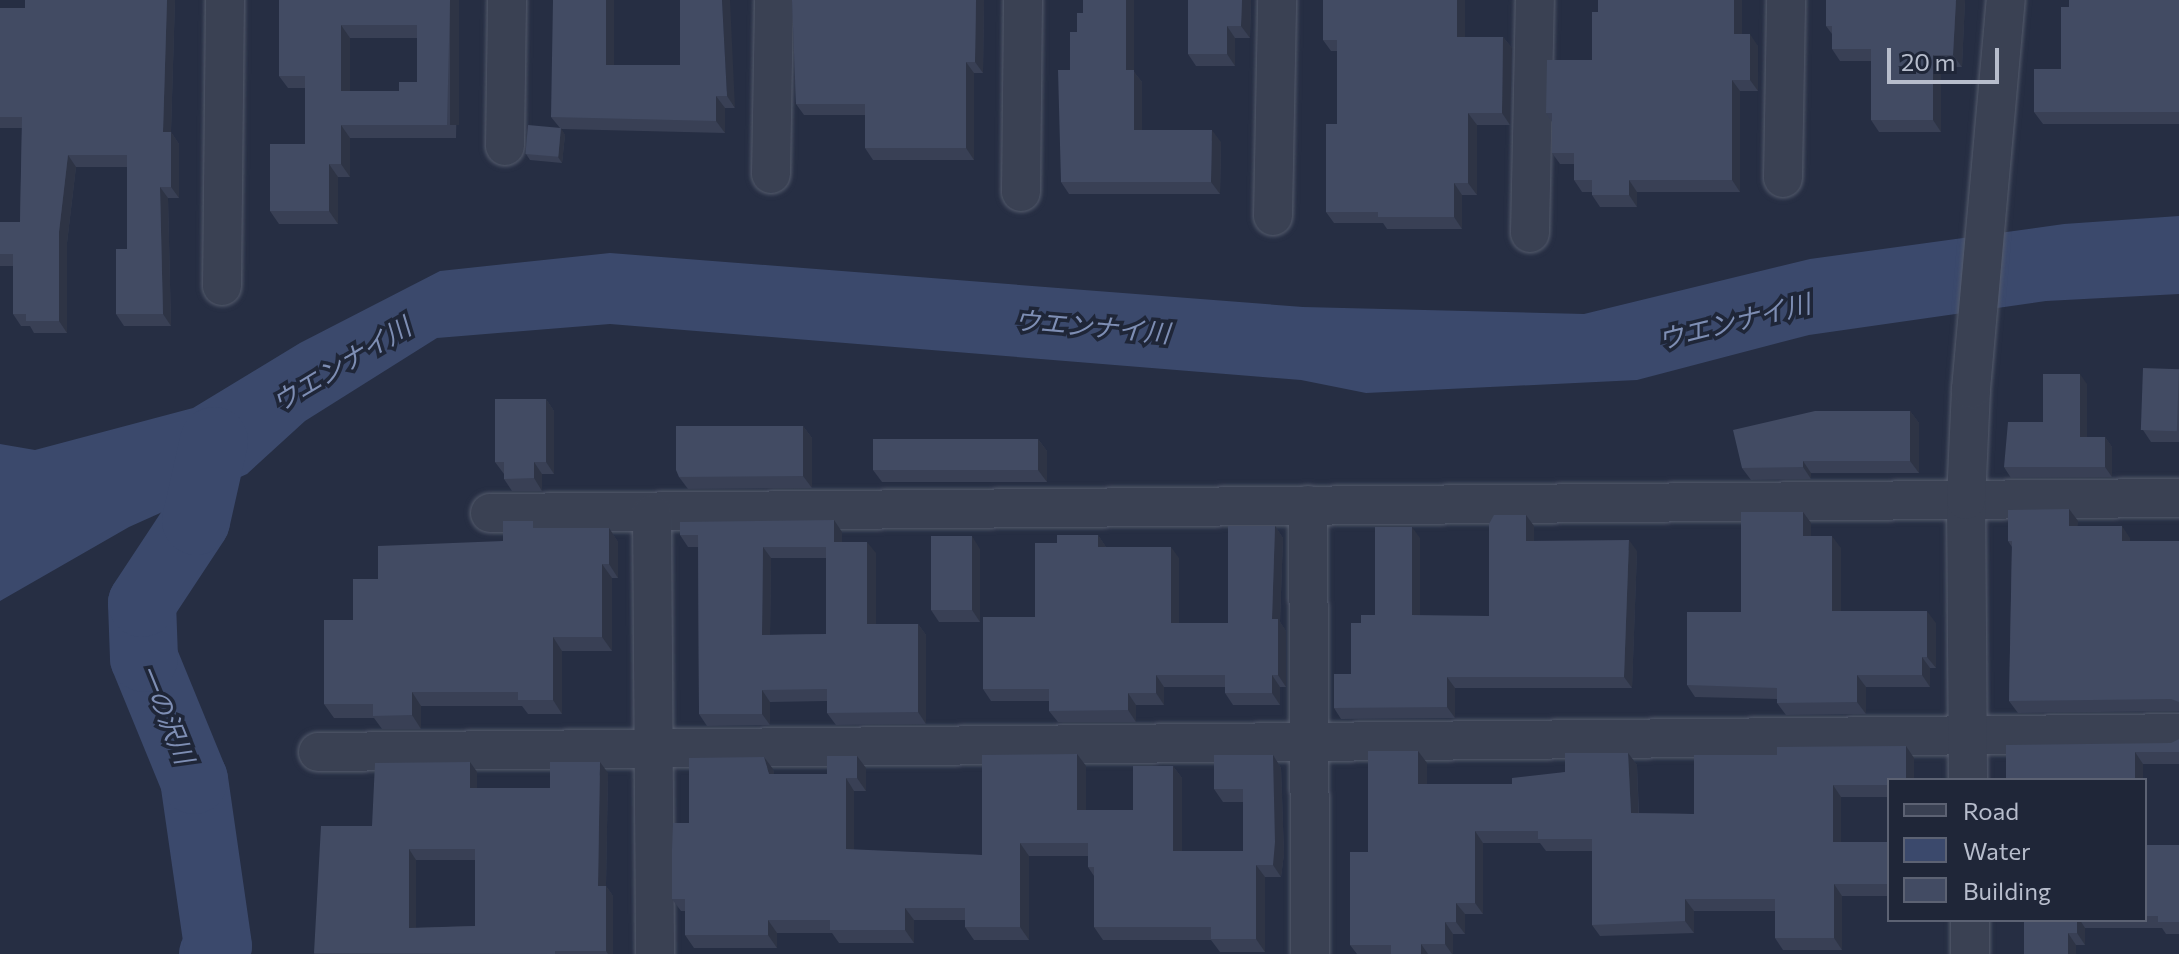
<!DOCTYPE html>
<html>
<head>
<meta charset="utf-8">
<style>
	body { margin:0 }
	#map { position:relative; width:2179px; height:954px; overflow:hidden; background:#262e43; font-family:Commissioner,"Noto Sans JP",sans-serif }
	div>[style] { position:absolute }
	.water>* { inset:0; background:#3b496c }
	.river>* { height:68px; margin:-34px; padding:0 34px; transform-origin:34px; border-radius:34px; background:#3b496c }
	.roads { filter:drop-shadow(0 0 2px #555c6d) drop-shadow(0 0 2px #555c6d) }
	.minor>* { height:38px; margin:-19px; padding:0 19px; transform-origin:19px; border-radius:19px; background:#3a4153 }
	.wall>* { inset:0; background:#394055 }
	.shaded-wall>* { inset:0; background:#2e3445; transform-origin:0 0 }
	.building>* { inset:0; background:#424b63; transform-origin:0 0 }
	span { translate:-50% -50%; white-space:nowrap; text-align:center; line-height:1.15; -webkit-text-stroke:7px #1f2638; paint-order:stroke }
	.water-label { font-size:26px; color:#7e8eb4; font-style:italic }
	.legend { position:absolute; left:1887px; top:778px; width:260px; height:144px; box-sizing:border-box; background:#1f2638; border:2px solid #5c6273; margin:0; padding:10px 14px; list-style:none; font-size:24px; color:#b7bdcc }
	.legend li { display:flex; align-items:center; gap:16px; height:40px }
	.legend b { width:40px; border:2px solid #5c6273 }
	.scale { position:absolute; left:1887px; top:48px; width:112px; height:36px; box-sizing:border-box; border:4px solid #b7bdcc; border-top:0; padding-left:10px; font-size:24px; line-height:28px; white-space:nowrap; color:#b7bdcc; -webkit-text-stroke:6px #1f2638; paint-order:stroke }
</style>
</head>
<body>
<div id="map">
	<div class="water">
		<i style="clip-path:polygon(2179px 216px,2179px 294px,2046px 301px,1809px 335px,1637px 380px,1366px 393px,1301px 380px,610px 324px,437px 338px,305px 421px,247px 474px,129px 527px,0 601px,0 444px,35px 450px,193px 408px,300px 343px,440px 271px,610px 253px,1303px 307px,1584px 314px,1810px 259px,2064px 224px)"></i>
	</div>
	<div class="river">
		<i style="left:213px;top:954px;width:9px;rotate:-58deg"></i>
		<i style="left:218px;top:946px;width:168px;rotate:-98.2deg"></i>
		<i style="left:194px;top:780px;width:132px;rotate:-112.3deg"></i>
		<i style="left:144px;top:658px;width:55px;rotate:-92.1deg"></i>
		<i style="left:142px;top:603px;width:98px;rotate:-56.6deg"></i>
		<i style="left:196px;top:521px;width:82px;rotate:-77.3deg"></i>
	</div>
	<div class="roads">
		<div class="minor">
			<i style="left:505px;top:146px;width:146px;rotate:-89.2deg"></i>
			<i style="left:771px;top:174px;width:174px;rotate:-89deg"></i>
			<i style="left:1783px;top:178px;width:178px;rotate:-89deg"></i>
			<i style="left:1021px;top:192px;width:192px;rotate:-89.4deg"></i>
			<i style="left:1273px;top:216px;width:216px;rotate:-88.9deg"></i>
			<i style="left:1530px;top:233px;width:233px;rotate:-88.8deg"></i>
			<i style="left:222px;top:286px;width:286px;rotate:-89.4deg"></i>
			<i style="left:1308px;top:505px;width:449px;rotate:89.7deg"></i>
			<i style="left:490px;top:513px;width:1689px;rotate:-0.51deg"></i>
			<i style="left:652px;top:514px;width:440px;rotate:89.6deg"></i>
			<i style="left:318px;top:752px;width:1861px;rotate:-0.58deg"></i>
			<i style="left:1968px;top:780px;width:280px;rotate:-90.4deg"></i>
			<i style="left:1966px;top:500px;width:111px;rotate:-87.4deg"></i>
			<i style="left:1971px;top:389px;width:391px;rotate:-84.9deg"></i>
			<i style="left:1970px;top:920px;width:34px;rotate:90deg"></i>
		</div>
	</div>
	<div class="wall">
		<i style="clip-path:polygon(25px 0,175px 0,171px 132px,179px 144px,179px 198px,168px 198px,171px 326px,124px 326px,116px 314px,127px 249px,127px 167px,76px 167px,67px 243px,67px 333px,34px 333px,30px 326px,21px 326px,13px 314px,13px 266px,0 266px,0 222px,20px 222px,22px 128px,0 128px,0 8px,25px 8px)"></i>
		<i style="clip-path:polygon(evenodd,279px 0,459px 0,456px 138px,350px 138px,350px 177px,338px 177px,338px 224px,279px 224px,270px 211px,305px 144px,305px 88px,288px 88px,279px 76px,279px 0,350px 38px,417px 38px,417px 82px,399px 91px,350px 91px,350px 38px)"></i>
		<i style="clip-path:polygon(614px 0,614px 65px,680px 65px,680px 0,735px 108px,725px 108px,725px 133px,561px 129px,565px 135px,562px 163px,530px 160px,526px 154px,560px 128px,551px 117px)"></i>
		<i style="clip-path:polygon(792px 0,984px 0,983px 73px,974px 73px,974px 160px,873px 160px,865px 148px,865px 115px,804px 115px,796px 104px)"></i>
		<i style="clip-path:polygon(1134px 0,1134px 72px,1142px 82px,1142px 130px,1221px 142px,1220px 194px,1069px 194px,1061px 182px,1070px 70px,1077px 32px,1083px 13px)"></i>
		<i style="clip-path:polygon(1188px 0,1251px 0,1250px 38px,1235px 38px,1235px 66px,1196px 66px,1188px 54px)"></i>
		<i style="clip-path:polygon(1465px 0,1465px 37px,1503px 37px,1512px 48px,1510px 125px,1477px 125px,1477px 195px,1462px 195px,1462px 229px,1387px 229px,1383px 223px,1334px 223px,1326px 212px,1337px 124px,1337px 51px,1331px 51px,1323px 40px)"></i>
		<i style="clip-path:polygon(1742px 0,1742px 34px,1758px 46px,1758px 91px,1740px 91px,1740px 192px,1637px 192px,1637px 207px,1600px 207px,1592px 195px,1592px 192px,1582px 192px,1574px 180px,1574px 164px,1560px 164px,1552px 153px,1552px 122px,1546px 113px,1592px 60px,1598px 12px)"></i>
		<i style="clip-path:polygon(1965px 0,1962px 67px,1941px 67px,1941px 132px,1879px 132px,1871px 120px,1871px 61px,1840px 61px,1832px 49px,1832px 34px,1826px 26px)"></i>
		<i style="clip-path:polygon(2179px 0,2179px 124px,2043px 124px,2034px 112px,2061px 69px,2069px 7px)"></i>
		<i style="clip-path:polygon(2179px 369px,2179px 442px,2151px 442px,2143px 430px)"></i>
		<i style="clip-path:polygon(2087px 384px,2087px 437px,2105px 437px,2112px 447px,2112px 477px,2011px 478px,2004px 467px,2043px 422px)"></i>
		<i style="clip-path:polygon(546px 399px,554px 411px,554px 474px,542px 474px,542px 491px,512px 491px,504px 479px,504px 474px,495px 462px)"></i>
		<i style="clip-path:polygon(1910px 411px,1919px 423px,1919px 473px,1811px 473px,1811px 479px,1751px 480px,1742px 468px)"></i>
		<i style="clip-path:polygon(803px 426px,812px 438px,812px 488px,688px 489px,679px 477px)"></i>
		<i style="clip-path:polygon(1038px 439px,1047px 451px,1047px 482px,882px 482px,873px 470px)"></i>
		<i style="clip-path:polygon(2069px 509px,2078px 521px,2077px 526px,2130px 538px,2130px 541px,2179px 541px,2179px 711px,2018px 713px,2009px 701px,2012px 547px,2008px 541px)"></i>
		<i style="clip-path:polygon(1803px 512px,1811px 523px,1811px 536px,1841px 548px,1841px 611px,1936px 623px,1936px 668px,1930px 668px,1930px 687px,1866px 687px,1866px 714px,1786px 715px,1777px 703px,1777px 699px,1695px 697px,1687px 685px,1741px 612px)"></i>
		<i style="clip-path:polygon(1275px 526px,1283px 538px,1280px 622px,1286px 631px,1286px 687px,1280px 687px,1280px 705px,1233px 705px,1225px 693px,1225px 687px,1164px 687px,1164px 705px,1136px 705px,1136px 722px,1058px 722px,1049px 711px,1049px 701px,991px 701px,983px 689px,1035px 617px,1057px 543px,1098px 535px,1106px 547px,1179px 558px,1179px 623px,1228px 623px)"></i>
		<i style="clip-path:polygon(1534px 526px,1534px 541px,1637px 551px,1632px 688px,1455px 688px,1455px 718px,1341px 719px,1334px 708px,1351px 674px,1361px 623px,1375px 615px,1420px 538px,1420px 616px,1489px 616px)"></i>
		<i style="clip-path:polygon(538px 528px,609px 528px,618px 542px,618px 578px,612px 578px,612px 651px,562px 651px,562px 714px,528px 714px,522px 706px,421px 706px,421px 729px,382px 729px,374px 718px,334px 718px,324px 704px,353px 620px,378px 579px,503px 541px)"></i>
		<i style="clip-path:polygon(evenodd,842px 532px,842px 542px,876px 553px,876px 624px,918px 624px,926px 635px,926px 724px,836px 725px,827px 713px,827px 701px,770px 702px,770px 725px,707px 726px,699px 714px,698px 547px,688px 547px,680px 535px,842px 532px,771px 558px,826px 558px,826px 634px,770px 635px,771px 558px)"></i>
		<i style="clip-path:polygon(980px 549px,980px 622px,939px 622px,931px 610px)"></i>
		<i style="clip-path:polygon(2179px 739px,2179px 764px,2143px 764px,2143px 780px,2006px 780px,2171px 743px)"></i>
		<i style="clip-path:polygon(1628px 753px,1637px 765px,1639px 813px,1694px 814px,1914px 758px,1914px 780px,1889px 780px,1889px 797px,1841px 797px,1841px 842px,1889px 842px,1889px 896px,1842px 896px,1842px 950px,1783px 950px,1775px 938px,1775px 911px,1694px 911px,1694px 933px,1600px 936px,1592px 925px,1592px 851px,1546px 851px,1540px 843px,1483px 843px,1483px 914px,1465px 914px,1465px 934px,1453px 934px,1453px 954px,1357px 954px,1350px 945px,1368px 852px,1427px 763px,1427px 784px,1512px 784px,1565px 772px)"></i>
		<i style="clip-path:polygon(1077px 754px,1086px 766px,1086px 810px,1133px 810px,1173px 766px,1182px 778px,1182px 851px,1243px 851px,1243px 802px,1223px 802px,1214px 789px,1273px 755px,1281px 768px,1284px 854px,1281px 877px,1265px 877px,1265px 952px,1220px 952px,1211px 940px,1103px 940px,1094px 927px,1094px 876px,1088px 867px,1088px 856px,1029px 856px,1029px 940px,974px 940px,965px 927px,965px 920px,914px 920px,914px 943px,839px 943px,832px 933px,777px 933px,777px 948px,694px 948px,685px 935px,685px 911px,681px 911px,672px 899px,689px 823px,773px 769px,774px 774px,827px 774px,866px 768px,866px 791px,854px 791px,854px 850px,982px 855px)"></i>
		<i style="clip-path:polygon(evenodd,470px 762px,477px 772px,477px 788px,550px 788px,608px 773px,606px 886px,613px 896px,613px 954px,314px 954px,372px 826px,470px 762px,416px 860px,475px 860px,475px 926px,416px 928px,416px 860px)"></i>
		<i style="clip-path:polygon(2145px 845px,2179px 845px,2179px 934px,2166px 934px,2162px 928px,2085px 928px,2085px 945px,2076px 945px,2076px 954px,2024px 920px,2145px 920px)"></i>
	</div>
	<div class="shaded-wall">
		<i style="clip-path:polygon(167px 0,175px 0,171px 132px,179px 144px,179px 198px,171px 187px,163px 132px)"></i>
		<i style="left:450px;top:0;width:9px;height:125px"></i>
		<i style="clip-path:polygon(606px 0,614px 0,614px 77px,606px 65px)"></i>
		<i style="clip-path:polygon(722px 0,730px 0,735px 108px,727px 96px)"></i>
		<i style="clip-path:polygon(976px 0,984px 0,983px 73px,975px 62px)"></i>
		<i style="clip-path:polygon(1126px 0,1134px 0,1134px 72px,1142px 82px,1142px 142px,1134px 130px,1126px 70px)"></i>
		<i style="clip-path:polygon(1242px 0,1251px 0,1250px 38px,1241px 26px)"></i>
		<i style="clip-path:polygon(1457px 0,1465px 0,1465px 48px,1457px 37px)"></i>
		<i style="clip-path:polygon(1734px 0,1742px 0,1742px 46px,1734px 34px)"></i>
		<i style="clip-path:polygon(1956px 0,1965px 0,1962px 67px,1953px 55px)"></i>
		<i style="clip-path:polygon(341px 25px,350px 38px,350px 103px,341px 91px)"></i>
		<i style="clip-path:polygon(1227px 26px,1235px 38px,1235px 66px,1227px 54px)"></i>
		<i style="clip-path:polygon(1750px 34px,1758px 46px,1758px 91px,1750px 80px)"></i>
		<i style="clip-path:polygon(1503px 37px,1512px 48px,1510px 125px,1502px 113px)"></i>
		<i style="clip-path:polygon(1933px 55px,1941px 67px,1941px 132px,1933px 120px)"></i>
		<i style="clip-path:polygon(966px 62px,974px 73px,974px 160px,966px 148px)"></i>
		<i style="clip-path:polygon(1732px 80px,1740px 91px,1740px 192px,1732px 180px)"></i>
		<i style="clip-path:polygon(716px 96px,725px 108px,725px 133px,716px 121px)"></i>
		<i style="clip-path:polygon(1468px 113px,1477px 125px,1477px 195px,1468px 183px)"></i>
		<i style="clip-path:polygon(341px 125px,350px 138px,350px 177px,341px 164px)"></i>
		<i style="clip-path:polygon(561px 128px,565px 135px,562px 163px,558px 157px)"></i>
		<i style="clip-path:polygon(1212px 130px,1221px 142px,1220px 194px,1211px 182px)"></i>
		<i style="clip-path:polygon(68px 155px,76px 167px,67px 243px,67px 333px,59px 321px,59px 232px)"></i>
		<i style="clip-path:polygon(329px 164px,338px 177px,338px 224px,329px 211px)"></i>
		<i style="clip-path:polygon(1629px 180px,1637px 192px,1637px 207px,1629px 195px)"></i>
		<i style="clip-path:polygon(1454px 183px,1462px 195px,1462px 229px,1454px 217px)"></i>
		<i style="clip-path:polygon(160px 187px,168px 198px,171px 326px,163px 314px)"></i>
		<i style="clip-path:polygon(2080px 374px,2087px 384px,2087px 447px,2080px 437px)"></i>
		<i style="clip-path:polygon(546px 399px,554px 411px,554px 474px,546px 462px)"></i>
		<i style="clip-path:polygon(1910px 411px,1919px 423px,1919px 473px,1910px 461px)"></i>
		<i style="clip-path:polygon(803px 426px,812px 438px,812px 488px,803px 476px)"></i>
		<i style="clip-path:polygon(2105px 437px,2112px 447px,2112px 477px,2105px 467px)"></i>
		<i style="clip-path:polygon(1038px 439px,1047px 451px,1047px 482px,1038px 470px)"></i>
		<i style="clip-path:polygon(1803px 461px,1811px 473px,1811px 479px,1803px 467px)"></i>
		<i style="clip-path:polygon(534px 462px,542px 474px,542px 491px,534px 478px)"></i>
		<i style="clip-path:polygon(2069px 509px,2078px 521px,2077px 538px,2069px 526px)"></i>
		<i style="clip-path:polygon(1803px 512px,1811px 523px,1811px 548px,1803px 536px)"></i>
		<i style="clip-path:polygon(1526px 515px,1534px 526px,1534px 552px,1526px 541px)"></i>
		<i style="clip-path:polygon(834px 520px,842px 532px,842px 553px,834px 542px)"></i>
		<i style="clip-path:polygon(1275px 526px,1283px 538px,1280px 622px,1286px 631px,1286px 687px,1278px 675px,1272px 619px)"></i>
		<i style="clip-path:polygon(2122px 526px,2130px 538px,2130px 552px,2122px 541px)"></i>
		<i style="clip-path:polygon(1412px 527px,1420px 538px,1420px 627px,1412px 615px)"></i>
		<i style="clip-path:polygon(609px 528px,618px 542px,618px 578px,609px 564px)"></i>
		<i style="clip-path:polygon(1098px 535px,1106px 547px,1098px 547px)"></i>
		<i style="clip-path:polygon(972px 536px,980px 549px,980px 622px,972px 610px)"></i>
		<i style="clip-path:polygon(1832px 536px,1841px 548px,1841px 623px,1832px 611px)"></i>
		<i style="clip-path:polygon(1629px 540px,1637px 551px,1632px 688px,1624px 677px)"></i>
		<i style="clip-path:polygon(867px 542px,876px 553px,876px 635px,867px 624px)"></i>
		<i style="clip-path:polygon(763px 547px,771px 558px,770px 647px,762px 635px)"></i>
		<i style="clip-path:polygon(1171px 547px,1179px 558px,1179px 634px,1171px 623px)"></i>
		<i style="clip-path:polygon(602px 564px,612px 578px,612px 651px,602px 637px)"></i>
		<i style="clip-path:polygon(1927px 611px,1936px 623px,1936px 668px,1927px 657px)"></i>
		<i style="clip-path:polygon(918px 624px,926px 635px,926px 724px,918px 712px)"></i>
		<i style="clip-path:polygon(553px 637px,562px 651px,562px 714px,553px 700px)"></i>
		<i style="clip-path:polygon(1922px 657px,1930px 668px,1930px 687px,1922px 675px)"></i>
		<i style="clip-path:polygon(1156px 675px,1164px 687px,1164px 705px,1156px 693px)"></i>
		<i style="clip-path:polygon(1272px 675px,1280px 687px,1280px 705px,1272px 693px)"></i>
		<i style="clip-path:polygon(1857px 675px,1866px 687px,1866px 714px,1857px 702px)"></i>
		<i style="clip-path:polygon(1447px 677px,1455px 688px,1455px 718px,1447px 707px)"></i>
		<i style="clip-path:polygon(762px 690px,770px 702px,770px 725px,762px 714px)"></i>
		<i style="clip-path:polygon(412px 692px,421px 706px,421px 729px,412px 715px)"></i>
		<i style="clip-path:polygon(1128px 693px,1136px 705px,1136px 722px,1128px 710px)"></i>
		<i style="clip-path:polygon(1906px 746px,1914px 758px,1914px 780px,1906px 780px)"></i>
		<i style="clip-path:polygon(1418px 751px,1427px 763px,1427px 796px,1418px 784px)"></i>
		<i style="clip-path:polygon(2135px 752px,2143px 764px,2143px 780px,2135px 780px)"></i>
		<i style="clip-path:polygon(1628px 753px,1637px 765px,1639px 825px,1631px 813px)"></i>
		<i style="clip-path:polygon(1077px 754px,1086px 766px,1086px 823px,1077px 810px)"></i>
		<i style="clip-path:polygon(1273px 755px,1281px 768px,1284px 854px,1281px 877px,1273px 865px)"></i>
		<i style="clip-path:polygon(857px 756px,866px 768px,866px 791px,857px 778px)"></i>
		<i style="clip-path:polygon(764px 757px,773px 769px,777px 787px,769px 774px)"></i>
		<i style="clip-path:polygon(470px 762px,477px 772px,477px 799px,470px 788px)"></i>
		<i style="clip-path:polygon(600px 762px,608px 773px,606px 886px,613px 896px,613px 954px,608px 954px,606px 951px,598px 886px)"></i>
		<i style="clip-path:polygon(1173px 766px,1182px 778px,1182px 863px,1173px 851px)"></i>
		<i style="clip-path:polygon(846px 778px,854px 791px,854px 862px,846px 849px)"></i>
		<i style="clip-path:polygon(1833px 785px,1841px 797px,1841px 854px,1833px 842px)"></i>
		<i style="clip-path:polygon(1475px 831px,1483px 843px,1483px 914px,1475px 903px)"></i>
		<i style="clip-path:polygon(1020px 843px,1029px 856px,1029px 940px,1020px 927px)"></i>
		<i style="clip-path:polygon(409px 849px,416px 860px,416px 939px,409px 928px)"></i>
		<i style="clip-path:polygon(1256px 865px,1265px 877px,1265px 952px,1256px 939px)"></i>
		<i style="clip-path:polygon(1834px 884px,1842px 896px,1842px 950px,1834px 938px)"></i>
		<i style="clip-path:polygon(1685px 899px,1694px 911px,1694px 933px,1685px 921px)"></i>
		<i style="clip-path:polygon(1456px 903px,1465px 914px,1465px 934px,1456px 922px)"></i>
		<i style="clip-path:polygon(905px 908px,914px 920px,914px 943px,905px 930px)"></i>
		<i style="clip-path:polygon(768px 920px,777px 933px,777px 948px,768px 935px)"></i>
		<i style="clip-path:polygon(2077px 920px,2080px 920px,2085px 928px,2085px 945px,2077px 933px)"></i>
		<i style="clip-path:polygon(1445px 922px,1453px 934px,1453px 954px,1452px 954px,1445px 944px)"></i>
		<i style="clip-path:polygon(2068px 933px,2076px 945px,2076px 954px,2068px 954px)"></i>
		<i style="clip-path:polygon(1421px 944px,1428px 954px,1421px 954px)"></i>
	</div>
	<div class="building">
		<i style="clip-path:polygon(25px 0,167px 0,163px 132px,171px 132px,171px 187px,160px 187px,163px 314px,116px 314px,116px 249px,127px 249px,127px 155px,68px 155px,59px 232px,59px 321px,26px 321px,26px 314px,13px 314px,13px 254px,0 254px,0 222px,20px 222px,22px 117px,0 117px,0 8px,25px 8px)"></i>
		<i style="clip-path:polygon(evenodd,279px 0,450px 0,447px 125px,341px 125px,341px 164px,329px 164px,329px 211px,270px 211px,270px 144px,305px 144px,305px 76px,279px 76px,279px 0,341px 25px,417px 25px,417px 82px,399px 82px,399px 91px,341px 91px,341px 25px)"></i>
		<i style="clip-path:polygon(553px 0,606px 0,606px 65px,680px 65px,680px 0,722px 0,727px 96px,716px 96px,716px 121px,551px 117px)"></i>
		<i style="clip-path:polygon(792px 0,976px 0,975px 62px,966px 62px,966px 148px,865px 148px,865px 104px,796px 104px)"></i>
		<i style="clip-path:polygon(1083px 0,1126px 0,1126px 70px,1134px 70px,1134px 130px,1212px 130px,1211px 182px,1061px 182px,1058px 70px,1070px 70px,1070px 32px,1077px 32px,1077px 13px,1083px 13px)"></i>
		<i style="clip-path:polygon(1188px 0,1242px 0,1241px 26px,1227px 26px,1227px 54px,1188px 54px)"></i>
		<i style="clip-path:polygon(1323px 0,1457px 0,1457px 37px,1503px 37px,1502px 113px,1468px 113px,1468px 183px,1454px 183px,1454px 217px,1378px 217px,1378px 212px,1326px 212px,1326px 124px,1337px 124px,1337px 40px,1323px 40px)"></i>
		<i style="clip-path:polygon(1598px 0,1734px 0,1734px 34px,1750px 34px,1750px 80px,1732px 80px,1732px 180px,1629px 180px,1629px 195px,1592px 195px,1592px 180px,1574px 180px,1574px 153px,1552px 153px,1552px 113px,1546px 113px,1547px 60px,1592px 60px,1592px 12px,1598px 12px)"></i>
		<i style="clip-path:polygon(1826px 0,1956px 0,1953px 55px,1933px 55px,1933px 120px,1871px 120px,1871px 49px,1832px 49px,1832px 26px,1826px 26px)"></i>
		<i style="clip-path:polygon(2069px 0,2179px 0,2179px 112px,2034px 112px,2034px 69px,2061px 69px,2061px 7px,2069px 7px)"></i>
		<i style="left:528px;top:125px;width:33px;height:29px;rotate:5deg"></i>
		<i style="left:2143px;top:368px;width:36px;height:62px;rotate:2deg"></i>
		<i style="clip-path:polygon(2043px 374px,2080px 374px,2080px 437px,2105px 437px,2105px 467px,2004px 467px,2008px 422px,2043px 422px)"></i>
		<i style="clip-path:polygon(495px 399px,546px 399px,546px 462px,534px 462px,534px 478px,504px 479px,504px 462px,495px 462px)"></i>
		<i style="clip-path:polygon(1815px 411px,1910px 411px,1910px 461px,1803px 461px,1803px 467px,1742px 468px,1733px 430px)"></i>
		<i style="clip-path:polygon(676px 426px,803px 426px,803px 476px,679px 477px,676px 470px)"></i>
		<i style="left:873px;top:439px;width:165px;height:31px"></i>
		<i style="clip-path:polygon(2069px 509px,2069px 526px,2122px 526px,2122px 541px,2179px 541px,2179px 702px,2171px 699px,2009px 701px,2012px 541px,2008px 541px,2008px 510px)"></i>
		<i style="clip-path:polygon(1741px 512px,1803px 512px,1803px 536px,1832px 536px,1832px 611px,1927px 611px,1927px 657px,1922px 657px,1922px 675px,1857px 675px,1857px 702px,1777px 703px,1777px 688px,1687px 685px,1687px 612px,1741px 612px)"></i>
		<i style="clip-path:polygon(1494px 515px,1526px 515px,1526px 541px,1629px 540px,1624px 677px,1447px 677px,1447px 707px,1334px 708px,1334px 674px,1351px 674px,1351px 623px,1361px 623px,1361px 615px,1375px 615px,1375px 527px,1412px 527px,1412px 615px,1489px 616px,1489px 524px)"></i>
		<i style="clip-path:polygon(evenodd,834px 520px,834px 542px,867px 542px,867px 624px,918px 624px,918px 712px,827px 713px,827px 689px,762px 690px,762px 714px,699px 714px,698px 535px,680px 535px,680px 522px,834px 520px,763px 547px,826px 547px,826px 634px,762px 635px,763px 547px)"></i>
		<i style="clip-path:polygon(503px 521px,533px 521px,533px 528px,609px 528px,609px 564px,602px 564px,602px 637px,553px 637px,553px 700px,518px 700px,518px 692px,412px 692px,412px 715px,373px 716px,373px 704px,324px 704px,324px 620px,353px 620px,353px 579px,378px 579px,378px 546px,503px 541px)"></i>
		<i style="clip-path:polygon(1228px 526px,1275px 526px,1272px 619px,1278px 619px,1278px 675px,1272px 675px,1272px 693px,1225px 693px,1225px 675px,1156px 675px,1156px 693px,1128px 693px,1128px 710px,1049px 711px,1049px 689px,983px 689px,983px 617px,1035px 617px,1035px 543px,1057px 543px,1057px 535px,1098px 535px,1098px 547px,1171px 547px,1171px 623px,1228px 623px)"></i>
		<i style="left:931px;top:536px;width:41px;height:74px"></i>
		<i style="clip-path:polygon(2179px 739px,2179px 752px,2135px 752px,2135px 780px,2006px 780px,2006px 745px,2171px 743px)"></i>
		<i style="clip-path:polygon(1906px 746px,1906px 780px,1889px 780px,1889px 785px,1833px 785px,1833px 842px,1889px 842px,1889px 884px,1834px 884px,1834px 938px,1775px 938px,1775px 899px,1685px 899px,1685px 921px,1592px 925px,1592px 839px,1538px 839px,1538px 831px,1475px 831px,1475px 903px,1456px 903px,1456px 922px,1445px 922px,1445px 944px,1421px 944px,1421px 954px,1391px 954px,1391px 945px,1350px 945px,1350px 852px,1368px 852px,1368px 751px,1418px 751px,1418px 784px,1512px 784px,1512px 778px,1565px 772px,1565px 753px,1628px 753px,1631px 813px,1694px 814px,1694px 755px,1777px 755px,1777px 747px)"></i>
		<i style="clip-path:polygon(1077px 754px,1077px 810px,1133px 810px,1133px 766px,1173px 766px,1173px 851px,1243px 851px,1243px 789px,1214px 789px,1214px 755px,1273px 755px,1275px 842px,1273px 865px,1256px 865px,1256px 939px,1211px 939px,1211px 927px,1094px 927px,1094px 867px,1088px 867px,1088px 843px,1020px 843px,1020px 927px,965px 927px,965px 908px,905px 908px,905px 930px,830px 930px,830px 920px,768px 920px,768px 935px,685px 935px,685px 899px,672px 899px,672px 850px,673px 823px,689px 823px,689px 758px,764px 757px,769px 774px,827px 774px,827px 756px,857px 756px,857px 778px,846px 778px,846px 849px,982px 855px,982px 755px)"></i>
		<i style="clip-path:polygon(evenodd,470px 762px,470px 788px,550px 788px,550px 762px,600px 762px,598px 886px,606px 886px,606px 951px,555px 951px,555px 954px,314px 953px,321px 826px,372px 826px,375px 763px,470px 762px,409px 849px,475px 849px,475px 926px,409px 928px,409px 849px)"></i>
		<i style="clip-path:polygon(2145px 845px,2179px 845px,2179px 922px,2158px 922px,2158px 916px,2145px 916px)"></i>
		<i style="clip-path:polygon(2024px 920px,2077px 920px,2077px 933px,2068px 933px,2068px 954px,2024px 954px)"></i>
	</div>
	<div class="water-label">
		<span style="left:1734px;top:321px;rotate:-14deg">ウエンナイ川</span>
		<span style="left:1092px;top:326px;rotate:5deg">ウエンナイ川</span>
		<span style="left:341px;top:364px;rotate:-31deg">ウエンナイ川</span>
		<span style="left:167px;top:714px;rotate:68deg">一の沢川</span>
	</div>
	<ul class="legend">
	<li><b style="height:10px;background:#3a4153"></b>Road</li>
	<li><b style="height:22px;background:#3b496c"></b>Water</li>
	<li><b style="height:22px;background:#424b63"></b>Building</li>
	</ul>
	<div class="scale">20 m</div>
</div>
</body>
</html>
